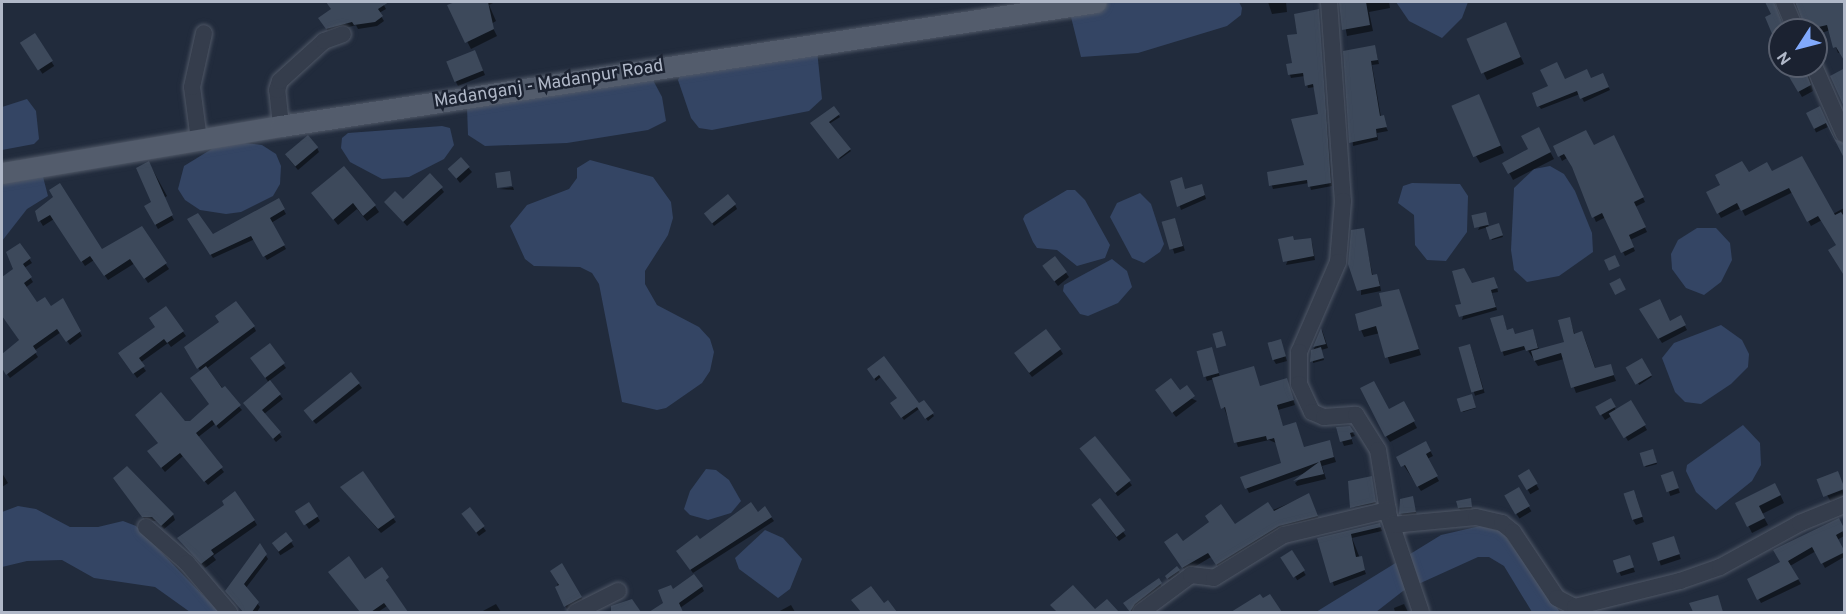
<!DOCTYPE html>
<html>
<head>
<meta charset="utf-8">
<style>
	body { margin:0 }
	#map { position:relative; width:1846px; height:614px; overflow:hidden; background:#212b3c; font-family:Overpass,sans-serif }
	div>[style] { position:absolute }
	.water>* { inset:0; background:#344564 }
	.shadow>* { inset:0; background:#0007; transform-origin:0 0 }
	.building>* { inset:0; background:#3d495b; transform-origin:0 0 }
	.roads { filter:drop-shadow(0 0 2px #505867) drop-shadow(0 0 2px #505867) }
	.minor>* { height:16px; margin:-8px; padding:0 8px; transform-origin:8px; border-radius:8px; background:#353d4c }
	.major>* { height:21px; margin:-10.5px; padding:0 10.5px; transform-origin:10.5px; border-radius:10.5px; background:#535c6c }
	span { translate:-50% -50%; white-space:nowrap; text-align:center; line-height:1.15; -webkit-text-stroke:5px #1b2231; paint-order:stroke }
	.street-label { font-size:18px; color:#b0b8c8 }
	.frame { position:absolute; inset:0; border:3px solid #b0b8c8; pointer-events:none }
	.north { position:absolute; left:1768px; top:18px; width:60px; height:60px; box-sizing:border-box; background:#1b2231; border:2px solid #575e6d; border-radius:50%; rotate:234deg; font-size:16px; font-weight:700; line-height:24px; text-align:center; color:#b0b8c8 }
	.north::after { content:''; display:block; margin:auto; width:21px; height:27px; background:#81a9fc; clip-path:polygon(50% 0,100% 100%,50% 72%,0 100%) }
</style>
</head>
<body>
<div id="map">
	<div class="water">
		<i style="clip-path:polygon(1105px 2px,1239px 2px,1242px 8px,1241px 15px,1227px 26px,1138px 53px,1081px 57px,1070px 13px)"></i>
		<i style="clip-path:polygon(1396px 2px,1468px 2px,1462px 18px,1442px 38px,1409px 21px)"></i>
		<i style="clip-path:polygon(817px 50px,822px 99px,809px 111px,712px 130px,699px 128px,691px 118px,678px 80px,683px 70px)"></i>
		<i style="clip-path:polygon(643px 78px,653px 80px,662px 97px,666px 121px,648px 130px,567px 143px,485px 146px,468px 135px,467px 107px)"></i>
		<i style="clip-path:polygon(27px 99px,36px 111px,39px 139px,34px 144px,2px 150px,2px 107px)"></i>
		<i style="clip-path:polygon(442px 126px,450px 128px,454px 145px,444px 159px,409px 177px,382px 179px,350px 162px,341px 148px,342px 138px,348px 133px)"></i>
		<i style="clip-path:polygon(244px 143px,262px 145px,276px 154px,281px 166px,280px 184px,273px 196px,241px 212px,226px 214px,200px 210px,185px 200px,178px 189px,184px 166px,215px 147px)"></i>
		<i style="clip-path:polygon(590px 160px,653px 177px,671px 202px,673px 218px,668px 235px,645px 271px,645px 284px,657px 305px,699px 327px,710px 339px,714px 352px,710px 371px,702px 383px,666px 408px,657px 410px,622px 402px,599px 284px,592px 273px,580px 267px,534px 266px,525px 259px,510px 226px,527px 205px,569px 189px,577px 178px,577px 168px)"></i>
		<i style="clip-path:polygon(1550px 166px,1564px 174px,1575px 191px,1592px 233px,1593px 252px,1559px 276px,1527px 282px,1514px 270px,1511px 250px,1514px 188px,1534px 169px)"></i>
		<i style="clip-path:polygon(42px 173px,48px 196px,27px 209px,2px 241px,2px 180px)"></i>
		<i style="clip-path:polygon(1412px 183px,1460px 184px,1468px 196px,1467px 232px,1446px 261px,1427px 260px,1415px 245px,1414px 215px,1398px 203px,1403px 186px)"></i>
		<i style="clip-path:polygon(1067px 190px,1075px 190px,1085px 200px,1110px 245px,1105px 258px,1077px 266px,1057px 250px,1037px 248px,1033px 242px,1023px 219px,1025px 215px)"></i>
		<i style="clip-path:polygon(1140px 193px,1151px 204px,1164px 244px,1160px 252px,1144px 263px,1132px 258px,1110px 217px,1117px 203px)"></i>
		<i style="clip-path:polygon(1697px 228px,1716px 228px,1730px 243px,1732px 260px,1721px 282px,1704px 295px,1686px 288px,1672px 269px,1671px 254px,1678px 240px)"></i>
		<i style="clip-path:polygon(1112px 259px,1127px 271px,1132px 287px,1118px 303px,1088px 316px,1080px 314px,1063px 291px,1064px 285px)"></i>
		<i style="clip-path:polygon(1721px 325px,1742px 340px,1749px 354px,1748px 367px,1731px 384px,1701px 404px,1685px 402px,1675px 392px,1662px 358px,1674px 343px)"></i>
		<i style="clip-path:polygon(1743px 425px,1760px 443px,1761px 465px,1752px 481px,1716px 510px,1696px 492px,1686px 471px,1687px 465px)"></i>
		<i style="clip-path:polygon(706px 469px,716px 470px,729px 480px,741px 501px,731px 513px,708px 520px,690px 515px,684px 509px,690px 491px)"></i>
		<i style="clip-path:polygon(18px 506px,36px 509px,70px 527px,98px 527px,123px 521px,136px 526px,219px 612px,190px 612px,155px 587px,94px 578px,62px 560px,27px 561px,2px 567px,2px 512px)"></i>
		<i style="clip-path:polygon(1480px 526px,1502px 532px,1560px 612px,1532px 612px,1504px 566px,1489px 557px,1478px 557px,1403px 591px,1376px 612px,1316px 612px,1441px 535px)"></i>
		<i style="clip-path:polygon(765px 530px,783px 538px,802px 559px,790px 589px,778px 598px,739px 569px,735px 558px)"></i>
	</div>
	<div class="shadow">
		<i style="clip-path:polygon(327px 2px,354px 2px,357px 5px,382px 2px,386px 9px,379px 13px,384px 21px,377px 26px,358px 29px,356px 25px,329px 33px,320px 18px,333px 10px)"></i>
		<i style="clip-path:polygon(458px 2px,495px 2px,489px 5px,496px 21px,491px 24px,497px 36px,471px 49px,449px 6px)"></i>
		<i style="clip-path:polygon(1268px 2px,1286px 2px,1287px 12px,1272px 14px)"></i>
		<i style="clip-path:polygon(1341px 2px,1389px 2px,1390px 8px,1369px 12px,1373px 31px,1347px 36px)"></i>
		<i style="clip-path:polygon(1794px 2px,1844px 2px,1844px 51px,1838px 53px,1830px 30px,1816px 35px,1816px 30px,1808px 30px)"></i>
		<i style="clip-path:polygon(1318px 10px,1332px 186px,1311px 190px,1309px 183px,1273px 189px,1268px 173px,1305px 167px,1320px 115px,1315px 87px,1308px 88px,1305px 76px,1291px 78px,1287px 65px,1294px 64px,1299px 35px)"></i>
		<i style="clip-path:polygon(1509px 31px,1524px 64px,1487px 80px,1468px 40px)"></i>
		<i style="left:34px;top:35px;width:37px;height:14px;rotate:57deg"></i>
		<i style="clip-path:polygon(1376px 51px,1379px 64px,1372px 65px,1381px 117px,1388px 131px,1377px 133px,1378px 140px,1353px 146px,1345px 52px)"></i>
		<i style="clip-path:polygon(477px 56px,485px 75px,458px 86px,456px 82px)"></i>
		<i style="clip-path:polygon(1796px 66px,1807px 66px,1813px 91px,1802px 97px,1790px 76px,1798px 71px)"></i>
		<i style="clip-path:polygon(1604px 78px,1610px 90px,1584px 102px,1580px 94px,1541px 109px,1539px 106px,1565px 81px)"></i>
		<i style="clip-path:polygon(1482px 103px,1504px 153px,1480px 163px,1476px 156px)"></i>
		<i style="clip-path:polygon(833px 108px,840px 117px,829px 124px,851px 151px,840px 159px,812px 124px)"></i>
		<i style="left:1819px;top:108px;width:21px;height:13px;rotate:65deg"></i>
		<i style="clip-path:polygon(1538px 129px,1554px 159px,1513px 180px,1504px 163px,1530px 150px)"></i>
		<i style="clip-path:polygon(1616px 141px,1645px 202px,1635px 207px,1647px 232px,1630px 240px,1635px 251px,1625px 256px,1606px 217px,1596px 222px,1574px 168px,1567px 158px,1562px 161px,1555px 146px,1593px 147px)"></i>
		<i style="clip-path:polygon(317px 148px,319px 152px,298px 170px,288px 158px)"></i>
		<i style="clip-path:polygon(461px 159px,472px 172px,460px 183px,450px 170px)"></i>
		<i style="clip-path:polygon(149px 163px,167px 196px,162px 199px,174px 220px,158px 229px,146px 207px,153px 203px)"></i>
		<i style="clip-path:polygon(1772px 173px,1833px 214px,1844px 208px,1844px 272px,1838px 246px,1822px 220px,1811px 226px,1793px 192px,1745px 216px,1741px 208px,1721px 218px,1708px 193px,1748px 174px)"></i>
		<i style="clip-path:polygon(1172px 182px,1185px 190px,1203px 189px,1206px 199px,1181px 210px)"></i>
		<i style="clip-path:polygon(513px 187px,514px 190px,499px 189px)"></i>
		<i style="clip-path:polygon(441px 188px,444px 192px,407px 226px,385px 202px,403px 201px)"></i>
		<i style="clip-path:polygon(313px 193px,375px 206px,379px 212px,367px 221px,357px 209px,338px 225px)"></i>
		<i style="clip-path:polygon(55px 197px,101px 251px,141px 228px,169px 269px,148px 283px,135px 263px,108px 280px,94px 260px,85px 266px,54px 219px,43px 226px,40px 221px,37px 211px)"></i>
		<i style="clip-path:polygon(278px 200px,286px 214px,271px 223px,286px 249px,267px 260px,255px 239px,213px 258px,189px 220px,212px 236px)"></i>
		<i style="clip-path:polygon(735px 205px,737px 209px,714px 226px,708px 217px)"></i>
		<i style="clip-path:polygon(1484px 219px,1490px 228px,1499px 227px,1503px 237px,1492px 240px,1488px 227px,1478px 230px)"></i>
		<i style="left:1175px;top:220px;width:32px;height:11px;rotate:72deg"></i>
		<i style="clip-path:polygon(1363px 230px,1373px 277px,1379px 280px,1381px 291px,1361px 295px)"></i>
		<i style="clip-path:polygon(1295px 242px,1312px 243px,1315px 260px,1286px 265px)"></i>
		<i style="clip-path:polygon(20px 245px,32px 263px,24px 268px,33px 282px,25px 288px,37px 304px,51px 308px,62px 300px,82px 336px,70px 345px,61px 332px,34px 351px,38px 357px,10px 378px,2px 367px,2px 356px,20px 341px,2px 314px,2px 279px,15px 270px)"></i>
		<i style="clip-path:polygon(1055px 258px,1069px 277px,1058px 286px,1046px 270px)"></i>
		<i style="clip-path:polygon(1496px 282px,1498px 292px,1492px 293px,1497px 310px,1462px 320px,1471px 285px)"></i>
		<i style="clip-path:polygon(1398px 290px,1421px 355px,1390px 364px,1380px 333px,1364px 337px,1361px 330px)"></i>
		<i style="clip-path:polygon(166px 308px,186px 336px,171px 347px,168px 343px,140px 363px,146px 371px,137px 378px,123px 358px,157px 328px)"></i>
		<i style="clip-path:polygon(1641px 310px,1669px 322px,1680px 317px,1687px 330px,1662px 343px)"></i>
		<i style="clip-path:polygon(1569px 318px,1575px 335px,1582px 333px,1585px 339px,1596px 370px,1610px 366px,1616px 381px,1576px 393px,1564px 359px,1538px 366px,1527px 349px,1504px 356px,1492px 319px,1504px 320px,1507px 331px,1515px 335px,1534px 334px,1539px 350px,1566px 343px)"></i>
		<i style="clip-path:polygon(254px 327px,256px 331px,206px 369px,242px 410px,219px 429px,215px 424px,197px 438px,224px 472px,208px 485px,183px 456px,165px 472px,152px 456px,184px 422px,190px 422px,211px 405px,201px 372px,186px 348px)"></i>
		<i style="clip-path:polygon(1322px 330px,1328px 348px,1321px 350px,1324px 360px,1313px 363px,1313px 351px)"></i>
		<i style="clip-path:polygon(1282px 345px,1287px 361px,1276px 364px,1273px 359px)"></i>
		<i style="left:1470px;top:345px;width:50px;height:10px;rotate:73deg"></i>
		<i style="clip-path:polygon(1211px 348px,1220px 377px,1253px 368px,1260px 388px,1287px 380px,1295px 405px,1278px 410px,1283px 428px,1296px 424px,1304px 449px,1329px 442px,1336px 462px,1322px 466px,1326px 479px,1297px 486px,1295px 483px,1308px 472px,1249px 493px,1242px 478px,1283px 464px,1276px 443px,1269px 440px,1238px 447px,1214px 379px,1207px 381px,1197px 352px)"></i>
		<i style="clip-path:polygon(1060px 349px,1063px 354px,1032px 377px,1017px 357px)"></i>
		<i style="clip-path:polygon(884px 359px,919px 405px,924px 402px,934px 416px,928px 421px,919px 409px,904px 420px,892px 403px,899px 399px,882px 376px,876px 381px,869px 370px)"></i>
		<i style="left:1641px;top:360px;width:20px;height:15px;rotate:57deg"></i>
		<i style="clip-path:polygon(255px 362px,283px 364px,286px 368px,269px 381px,283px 399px,264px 414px,282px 437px,276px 442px,247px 407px,269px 383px)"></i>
		<i style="clip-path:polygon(351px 374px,362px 388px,316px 424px,307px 414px)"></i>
		<i style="clip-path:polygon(1180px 393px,1197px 401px,1176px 417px,1159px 395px)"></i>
		<i style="clip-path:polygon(1473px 398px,1476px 408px,1463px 412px,1462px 410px)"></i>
		<i style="clip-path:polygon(1610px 400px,1616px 410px,1631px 402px,1647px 430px,1628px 441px,1613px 415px,1605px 420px,1597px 408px)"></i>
		<i style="clip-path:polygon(1404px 403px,1417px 428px,1390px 442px,1386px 436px,1389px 410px)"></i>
		<i style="clip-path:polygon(1350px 427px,1355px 436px,1351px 437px,1353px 444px,1344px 446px,1342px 441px)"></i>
		<i style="left:1095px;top:438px;width:60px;height:18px;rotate:52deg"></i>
		<i style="clip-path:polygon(1426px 443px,1433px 456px,1427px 459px,1439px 481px,1421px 491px,1398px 457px)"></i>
		<i style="clip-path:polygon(1654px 453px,1657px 464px,1646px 467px,1645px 466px)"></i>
		<i style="clip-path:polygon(127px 468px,173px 515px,175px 520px,164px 529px,156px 521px,146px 521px,118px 483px)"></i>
		<i style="left:1529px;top:472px;width:20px;height:10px;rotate:60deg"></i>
		<i style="clip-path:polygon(2px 473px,8px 483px,2px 487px)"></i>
		<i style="left:1673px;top:473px;width:21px;height:10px;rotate:71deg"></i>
		<i style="clip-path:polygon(1837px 473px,1844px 495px,1831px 502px,1820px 483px)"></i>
		<i style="left:1372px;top:480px;width:24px;height:22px;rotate:81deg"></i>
		<i style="left:1518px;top:489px;width:26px;height:14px;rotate:59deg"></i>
		<i style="clip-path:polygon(345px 492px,393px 518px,396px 522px,381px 533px)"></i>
		<i style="clip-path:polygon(1779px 492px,1784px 503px,1762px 514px,1768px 525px,1752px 533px,1737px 503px)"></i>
		<i style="clip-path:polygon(1309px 495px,1319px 520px,1219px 568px,1211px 557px,1186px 572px,1169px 546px,1183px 543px,1211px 523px,1235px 526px)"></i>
		<i style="clip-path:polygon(1636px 496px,1644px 522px,1636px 525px,1633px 520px)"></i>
		<i style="clip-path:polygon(1412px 498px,1417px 516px,1403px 518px,1401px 513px)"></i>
		<i style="clip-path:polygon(1100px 500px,1126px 536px,1119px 541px,1096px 510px)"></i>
		<i style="clip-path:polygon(1470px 500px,1472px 511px,1462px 512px,1459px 508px)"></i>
		<i style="clip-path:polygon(300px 516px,317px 516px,320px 521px,309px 529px)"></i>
		<i style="clip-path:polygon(771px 517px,774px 521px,693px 573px,680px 555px,699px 541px)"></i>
		<i style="clip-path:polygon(466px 519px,483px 527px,486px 531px,479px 536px)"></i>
		<i style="clip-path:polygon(254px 520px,257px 525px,213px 556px,216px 560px,205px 568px,179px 539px)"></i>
		<i style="clip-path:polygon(1838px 520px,1844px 536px,1837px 540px,1844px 557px,1825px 568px,1816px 551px,1790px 566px,1801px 584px,1761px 603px,1749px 580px,1783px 563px)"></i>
		<i style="clip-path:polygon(1379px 524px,1382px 531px,1352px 538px,1366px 574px,1334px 586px,1319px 539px)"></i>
		<i style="left:286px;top:534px;width:15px;height:16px;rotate:58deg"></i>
		<i style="left:1674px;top:538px;width:22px;height:21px;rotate:72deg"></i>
		<i style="clip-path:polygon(260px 546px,268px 559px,245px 589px,260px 607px,257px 612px,244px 612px,229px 595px)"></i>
		<i style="left:1292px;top:553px;width:26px;height:10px;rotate:58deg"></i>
		<i style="clip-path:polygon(1615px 561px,1631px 561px,1635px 572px,1621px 576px)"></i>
		<i style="clip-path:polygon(561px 565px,583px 600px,567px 609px,557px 588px)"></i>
		<i style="clip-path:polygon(1177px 569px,1180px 573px,1169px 580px,1167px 576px)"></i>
		<i style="clip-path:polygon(383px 573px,396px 600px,378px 612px,361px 612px,332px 576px,365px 581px)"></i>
		<i style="clip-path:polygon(1158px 580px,1162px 587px,1131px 612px,1125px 603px)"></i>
		<i style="clip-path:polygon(702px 587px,704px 591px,680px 608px,682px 612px,669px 612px,660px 591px)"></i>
		<i style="clip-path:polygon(1270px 596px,1280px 612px,1241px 612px,1239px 609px)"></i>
		<i style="clip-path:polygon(1107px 601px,1117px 612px,1057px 612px,1052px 605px,1095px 612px)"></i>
		<i style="clip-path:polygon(496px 604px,501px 612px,481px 612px)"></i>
		<i style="clip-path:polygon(1404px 604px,1408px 612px,1395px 612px,1394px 608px)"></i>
		<i style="clip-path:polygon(791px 605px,795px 612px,778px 612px)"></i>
	</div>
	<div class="building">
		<i style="clip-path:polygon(326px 2px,389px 2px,378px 9px,383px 16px,375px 22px,354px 25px,352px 22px,326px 29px,318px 18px,331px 9px)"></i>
		<i style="clip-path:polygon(455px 2px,488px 2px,494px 29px,465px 43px,447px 5px)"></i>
		<i style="clip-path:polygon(1339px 2px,1366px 2px,1370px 25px,1342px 30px)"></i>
		<i style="clip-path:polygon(1765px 2px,1774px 2px,1785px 30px,1780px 30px,1780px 53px,1765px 17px,1771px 14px)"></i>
		<i style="clip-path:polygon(1795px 2px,1845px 2px,1845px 62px,1836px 47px,1833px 48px,1827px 25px,1806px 30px)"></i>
		<i style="clip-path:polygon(1319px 9px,1331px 183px,1308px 187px,1307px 180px,1269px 186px,1267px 172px,1304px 165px,1291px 119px,1318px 114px,1313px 84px,1305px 86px,1303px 73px,1288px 75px,1286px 64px,1292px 63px,1287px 35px,1297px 34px,1294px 14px)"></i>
		<i style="left:1506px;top:22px;width:38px;height:43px;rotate:67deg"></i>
		<i style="left:35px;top:33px;width:33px;height:18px;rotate:57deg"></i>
		<i style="clip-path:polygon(1375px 45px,1378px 60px,1371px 61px,1380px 116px,1384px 115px,1387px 127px,1376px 129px,1377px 137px,1349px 143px,1343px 51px)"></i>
		<i style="left:475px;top:50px;width:22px;height:31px;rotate:68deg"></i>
		<i style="clip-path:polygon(1557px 62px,1565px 79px,1587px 69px,1591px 78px,1603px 73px,1609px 87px,1580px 99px,1577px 91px,1537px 107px,1532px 93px,1548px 86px,1540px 70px)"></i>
		<i style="clip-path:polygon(1804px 67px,1811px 85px,1798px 92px,1788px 75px)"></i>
		<i style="clip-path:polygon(1845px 68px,1845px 109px,1830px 76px)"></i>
		<i style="left:1479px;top:94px;width:56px;height:30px;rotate:67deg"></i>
		<i style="clip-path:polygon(834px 106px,840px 114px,829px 122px,851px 149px,838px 159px,810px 123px)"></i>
		<i style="clip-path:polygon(1820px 106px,1835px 139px,1845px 144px,1845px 160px,1826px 123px,1814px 129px,1806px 113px)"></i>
		<i style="clip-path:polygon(1539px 127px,1551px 152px,1508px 174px,1502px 163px,1528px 149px,1521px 136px)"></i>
		<i style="clip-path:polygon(1586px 130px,1594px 145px,1614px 135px,1644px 197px,1634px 202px,1646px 227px,1629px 235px,1634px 247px,1621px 253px,1602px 213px,1592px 218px,1572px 167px,1564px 154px,1558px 157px,1553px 146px)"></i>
		<i style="left:308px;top:135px;width:16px;height:30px;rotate:50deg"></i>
		<i style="clip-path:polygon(1802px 156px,1835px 215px,1841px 212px,1845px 218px,1845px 277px,1828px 250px,1836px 245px,1818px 216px,1807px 222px,1789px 188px,1741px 211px,1737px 203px,1717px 214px,1706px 192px,1720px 185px,1715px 175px,1742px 161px,1749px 172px,1767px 162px,1772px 171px)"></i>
		<i style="left:461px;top:157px;width:13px;height:18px;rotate:48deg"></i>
		<i style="clip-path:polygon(149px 161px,173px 215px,155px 225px,144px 206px,151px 202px,136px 168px)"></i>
		<i style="clip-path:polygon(344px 166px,376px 205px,363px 216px,353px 203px,333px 220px,311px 193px)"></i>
		<i style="left:510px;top:171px;width:15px;height:15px;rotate:82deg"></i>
		<i style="clip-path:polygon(430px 173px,443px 187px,403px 222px,384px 202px,395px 191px,403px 199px)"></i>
		<i style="clip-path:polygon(1182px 177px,1185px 189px,1202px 184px,1205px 195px,1177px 207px,1170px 181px)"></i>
		<i style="clip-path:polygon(60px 183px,102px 249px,142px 226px,167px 263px,144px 279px,130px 259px,104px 276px,90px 256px,81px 262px,50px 215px,38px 222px,35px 211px,53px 197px,49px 190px)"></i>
		<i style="left:728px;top:194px;width:13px;height:31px;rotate:51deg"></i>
		<i style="clip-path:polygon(279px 198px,285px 209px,270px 218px,285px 245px,263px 257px,251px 236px,210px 255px,187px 219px,198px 213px,213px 234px)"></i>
		<i style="left:1486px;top:212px;width:13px;height:15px;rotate:77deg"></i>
		<i style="left:1175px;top:218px;width:29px;height:14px;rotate:74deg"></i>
		<i style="left:1499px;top:223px;width:13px;height:14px;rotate:72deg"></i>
		<i style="clip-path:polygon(1364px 228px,1372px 275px,1377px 274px,1380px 286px,1357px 291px,1348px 264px,1351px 230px)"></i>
		<i style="clip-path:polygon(1293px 236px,1294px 240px,1311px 238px,1314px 256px,1283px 262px,1278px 239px)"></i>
		<i style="clip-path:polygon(20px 243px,31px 258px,23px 264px,32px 277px,24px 283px,37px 302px,45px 297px,51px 306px,63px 298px,81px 331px,66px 342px,57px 329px,33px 346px,37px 352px,6px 375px,2px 368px,2px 354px,19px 340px,2px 316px,2px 277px,13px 269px,6px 252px)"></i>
		<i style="left:1615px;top:255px;width:12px;height:12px;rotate:66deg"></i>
		<i style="left:1055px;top:256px;width:20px;height:16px;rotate:53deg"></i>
		<i style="clip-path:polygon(1464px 268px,1472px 283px,1494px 277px,1498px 288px,1491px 290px,1496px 307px,1459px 317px,1455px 305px,1461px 304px,1452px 271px)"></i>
		<i style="left:1620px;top:278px;width:13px;height:12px;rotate:63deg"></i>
		<i style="clip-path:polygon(1399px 289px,1419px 349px,1385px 358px,1376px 326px,1359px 331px,1355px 314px,1382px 306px,1379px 293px)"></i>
		<i style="clip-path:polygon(1660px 299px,1670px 321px,1681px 315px,1686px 325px,1658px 339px,1639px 309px)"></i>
		<i style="clip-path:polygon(236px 301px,255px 326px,197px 369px,184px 347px,219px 322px,215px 316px)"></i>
		<i style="clip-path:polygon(166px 306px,184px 331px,167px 343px,164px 339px,139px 358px,145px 366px,133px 374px,118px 353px,155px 327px,149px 318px)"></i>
		<i style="clip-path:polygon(1503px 315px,1507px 330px,1513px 328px,1515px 334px,1533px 329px,1538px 348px,1526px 351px,1524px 346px,1501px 352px,1490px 318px)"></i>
		<i style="clip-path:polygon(1570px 317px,1574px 334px,1582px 331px,1595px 368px,1611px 364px,1614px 375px,1571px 388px,1561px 353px,1534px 361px,1531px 351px,1564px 342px,1558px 320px)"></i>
		<i style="clip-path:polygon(1321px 328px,1326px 344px,1313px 347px)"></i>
		<i style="left:1046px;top:329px;width:25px;height:40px;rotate:53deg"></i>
		<i style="left:1222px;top:331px;width:15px;height:10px;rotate:74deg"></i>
		<i style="left:1281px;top:339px;width:18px;height:14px;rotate:74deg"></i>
		<i style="left:270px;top:343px;width:25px;height:25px;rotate:53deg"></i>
		<i style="left:1470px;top:344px;width:47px;height:12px;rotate:74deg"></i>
		<i style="left:1212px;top:347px;width:27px;height:16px;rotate:75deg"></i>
		<i style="clip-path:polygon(1321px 347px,1324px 358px,1310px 362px,1311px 350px)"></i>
		<i style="clip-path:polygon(884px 356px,919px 403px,924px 400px,934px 413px,925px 419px,917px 407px,901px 418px,890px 403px,897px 398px,879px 375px,874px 379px,867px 369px)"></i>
		<i style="left:1642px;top:358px;width:20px;height:19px;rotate:60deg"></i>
		<i style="clip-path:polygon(206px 366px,222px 388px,225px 386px,241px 405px,216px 426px,212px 420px,196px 433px,223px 467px,204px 482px,180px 453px,161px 468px,147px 451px,158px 443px,135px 415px,161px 392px,185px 421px,190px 421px,209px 404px,190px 378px)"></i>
		<i style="clip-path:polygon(1254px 366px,1260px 386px,1287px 378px,1294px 400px,1277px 405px,1283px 426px,1296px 422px,1304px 447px,1330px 440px,1334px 457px,1320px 461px,1324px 474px,1293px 481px,1319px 462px,1245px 489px,1240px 477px,1281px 463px,1274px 438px,1267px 440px,1266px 436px,1234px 443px,1225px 407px,1221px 409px,1212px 378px)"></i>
		<i style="left:351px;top:372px;width:14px;height:61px;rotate:51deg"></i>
		<i style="clip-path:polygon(1171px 378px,1180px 390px,1187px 385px,1195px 396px,1172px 413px,1155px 390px)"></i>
		<i style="clip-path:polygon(270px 380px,281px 394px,262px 410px,281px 432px,273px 439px,243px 403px)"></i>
		<i style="clip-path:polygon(1374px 381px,1389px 409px,1404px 401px,1415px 421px,1385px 437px,1360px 388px)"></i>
		<i style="left:1472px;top:394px;width:14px;height:16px;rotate:73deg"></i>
		<i style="left:1611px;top:398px;width:10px;height:18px;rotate:61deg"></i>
		<i style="left:1631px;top:400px;width:29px;height:26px;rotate:59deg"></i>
		<i style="clip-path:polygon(1350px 426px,1354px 432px,1350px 433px,1352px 439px,1340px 442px,1336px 427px)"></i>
		<i style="left:1095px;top:436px;width:57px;height:20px;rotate:51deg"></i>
		<i style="clip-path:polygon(1426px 441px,1431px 451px,1426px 454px,1438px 476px,1417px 487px,1405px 465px,1401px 467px,1396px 457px)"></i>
		<i style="left:1653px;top:449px;width:14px;height:14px;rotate:73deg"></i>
		<i style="clip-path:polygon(127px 466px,174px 514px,161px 526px,152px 517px,142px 517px,113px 478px)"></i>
		<i style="left:1529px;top:469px;width:17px;height:13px;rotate:59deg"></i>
		<i style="clip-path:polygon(363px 471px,395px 517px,378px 529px,340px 487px)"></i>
		<i style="left:1673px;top:471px;width:18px;height:13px;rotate:71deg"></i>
		<i style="left:1838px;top:471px;width:19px;height:23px;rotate:69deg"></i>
		<i style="clip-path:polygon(1372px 476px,1376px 502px,1350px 508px,1348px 481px)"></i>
		<i style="clip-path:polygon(1775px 483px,1781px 495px,1759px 506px,1765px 518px,1747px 527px,1735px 503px)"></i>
		<i style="left:1519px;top:487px;width:22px;height:17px;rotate:60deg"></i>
		<i style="left:1634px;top:490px;width:28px;height:11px;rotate:72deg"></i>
		<i style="clip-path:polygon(235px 491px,255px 520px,211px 550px,214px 554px,201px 564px,177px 538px,224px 505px,222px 501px)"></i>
		<i style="clip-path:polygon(1309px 493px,1318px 516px,1279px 526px,1216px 565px,1208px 553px,1182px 568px,1164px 542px,1177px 533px,1183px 541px,1209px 522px,1205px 516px,1221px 504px,1235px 524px,1268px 502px,1274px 511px)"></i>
		<i style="clip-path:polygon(1413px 496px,1416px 512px,1399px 514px,1400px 499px)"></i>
		<i style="left:1100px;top:498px;width:41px;height:11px;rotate:52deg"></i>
		<i style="clip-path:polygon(1471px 498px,1472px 507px,1458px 508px,1456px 501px)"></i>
		<i style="left:309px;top:502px;width:17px;height:17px;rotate:57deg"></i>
		<i style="clip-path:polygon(751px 502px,758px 512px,765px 506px,772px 517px,690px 570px,676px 551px,697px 535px,700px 539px)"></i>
		<i style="left:470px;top:507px;width:24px;height:11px;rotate:52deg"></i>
		<i style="clip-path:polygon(1839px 518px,1845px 530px,1836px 535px,1845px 552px,1821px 564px,1812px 547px,1788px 561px,1799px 579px,1757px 600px,1747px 579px,1780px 562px,1773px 550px)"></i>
		<i style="clip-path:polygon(1380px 523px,1381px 527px,1351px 534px,1356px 557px,1362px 556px,1365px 570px,1330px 583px,1317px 538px)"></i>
		<i style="left:286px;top:532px;width:11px;height:18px;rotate:52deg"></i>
		<i style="left:1674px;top:536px;width:19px;height:23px;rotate:72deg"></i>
		<i style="clip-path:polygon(260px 543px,267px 554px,244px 584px,259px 602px,252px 612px,243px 612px,225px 591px)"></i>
		<i style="left:1292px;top:550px;width:24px;height:14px;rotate:57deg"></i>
		<i style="left:1630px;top:555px;width:13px;height:18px;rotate:72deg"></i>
		<i style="clip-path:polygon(349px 556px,365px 579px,382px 567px,389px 577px,386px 580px,408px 612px,391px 612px,384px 603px,371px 612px,360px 612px,328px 572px)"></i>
		<i style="clip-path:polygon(562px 563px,582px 597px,564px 607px,555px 587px,559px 585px,550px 571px)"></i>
		<i style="clip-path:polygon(1177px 566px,1180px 570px,1167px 579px,1165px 576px)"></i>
		<i style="clip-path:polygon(694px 574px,703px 586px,679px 603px,683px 612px,649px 612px,663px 603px,658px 590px,671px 585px,673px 589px)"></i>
		<i style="clip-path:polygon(1159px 578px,1162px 583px,1135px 604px,1130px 612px,1123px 603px)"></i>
		<i style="clip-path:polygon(1073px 585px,1095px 609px,1107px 599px,1119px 612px,1057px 612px,1050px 605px)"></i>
		<i style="clip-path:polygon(871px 586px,884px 603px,888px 600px,897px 612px,861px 612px,851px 600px)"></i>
		<i style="clip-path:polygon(1260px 594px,1263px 598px,1270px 594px,1282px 612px,1231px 612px)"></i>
		<i style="clip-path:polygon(1718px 595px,1723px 612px,1693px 612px,1689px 603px)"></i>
		<i style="clip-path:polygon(632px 599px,641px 612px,611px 612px,611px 606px)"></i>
	</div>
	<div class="roads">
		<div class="minor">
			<i style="left:1329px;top:2px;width:199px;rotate:86deg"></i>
			<i style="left:1343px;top:201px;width:61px;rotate:94.7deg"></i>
			<i style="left:1338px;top:262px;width:98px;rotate:113.4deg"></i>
			<i style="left:1299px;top:352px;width:32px;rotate:90deg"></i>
			<i style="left:1299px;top:384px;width:31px;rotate:65deg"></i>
			<i style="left:1312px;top:412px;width:13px;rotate:23deg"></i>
			<i style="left:1324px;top:417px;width:32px;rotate:-4deg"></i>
			<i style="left:1356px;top:415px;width:41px;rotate:57.8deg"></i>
			<i style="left:1378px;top:450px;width:68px;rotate:80.7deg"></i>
			<i style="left:1389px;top:517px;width:100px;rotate:71.4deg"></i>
			<i style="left:1784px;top:2px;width:30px;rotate:67deg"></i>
			<i style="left:1814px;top:66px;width:74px;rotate:66.2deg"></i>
			<i style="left:281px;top:126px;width:36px;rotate:-96deg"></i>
			<i style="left:277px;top:90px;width:9px;rotate:-72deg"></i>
			<i style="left:280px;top:81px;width:59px;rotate:-42.3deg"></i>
			<i style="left:324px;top:41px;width:20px;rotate:-20deg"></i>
			<i style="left:199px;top:140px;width:53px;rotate:-97.5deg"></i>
			<i style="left:192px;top:87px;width:55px;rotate:-77.5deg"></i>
			<i style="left:1392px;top:525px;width:84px;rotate:-5.4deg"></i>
			<i style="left:1476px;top:517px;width:27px;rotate:13deg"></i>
			<i style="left:1502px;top:523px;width:14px;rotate:39deg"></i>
			<i style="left:1513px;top:532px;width:79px;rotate:56.3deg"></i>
			<i style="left:1557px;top:598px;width:20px;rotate:27deg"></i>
			<i style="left:1575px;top:607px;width:108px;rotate:-13.9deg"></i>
			<i style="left:1680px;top:581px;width:42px;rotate:-19.3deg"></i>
			<i style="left:1720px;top:567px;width:91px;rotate:-28.8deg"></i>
			<i style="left:1800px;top:523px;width:48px;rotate:-22.2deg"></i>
			<i style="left:146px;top:527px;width:55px;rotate:41.3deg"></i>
			<i style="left:187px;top:563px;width:65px;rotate:49.4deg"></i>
			<i style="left:576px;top:612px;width:47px;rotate:-26.6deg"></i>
			<i style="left:1141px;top:612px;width:62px;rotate:-36.5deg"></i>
			<i style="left:1191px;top:575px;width:23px;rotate:7deg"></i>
			<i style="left:1214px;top:578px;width:82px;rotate:-31.6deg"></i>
			<i style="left:1284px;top:535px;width:107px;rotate:-13.5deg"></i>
		</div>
		<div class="major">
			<i style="left:2px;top:173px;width:283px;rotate:-9.6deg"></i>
			<i style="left:281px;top:126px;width:824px;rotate:-8.65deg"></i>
		</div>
	</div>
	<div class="street-label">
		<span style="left:549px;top:85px;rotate:-9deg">Madanganj - Madanpur Road</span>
	</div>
	<div class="frame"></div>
	<div class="north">N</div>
</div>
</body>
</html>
